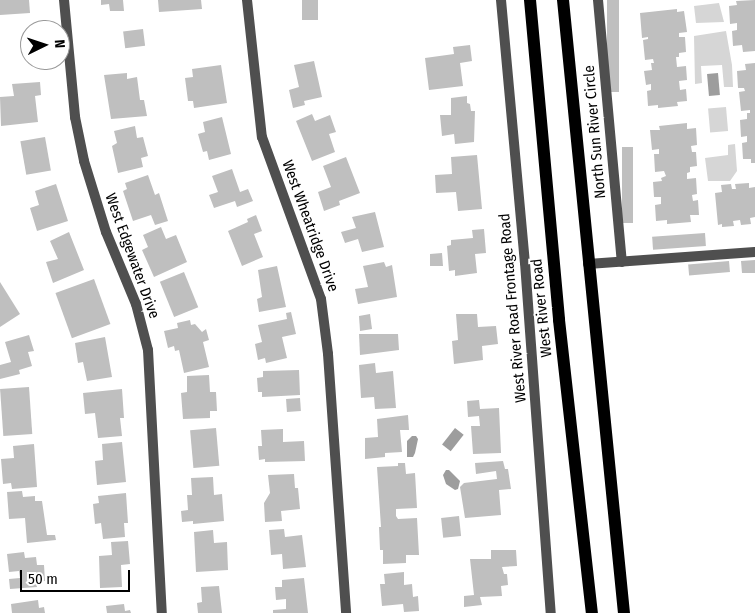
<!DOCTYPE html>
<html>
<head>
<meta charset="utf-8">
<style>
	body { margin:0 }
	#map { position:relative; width:755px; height:613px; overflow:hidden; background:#fff; font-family:"Fira Sans Condensed",sans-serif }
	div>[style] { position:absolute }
	.green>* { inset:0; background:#d6d6d6; transform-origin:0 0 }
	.water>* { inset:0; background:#9d9d9d; transform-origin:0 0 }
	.building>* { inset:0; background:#bfbfbf; transform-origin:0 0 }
	.minor>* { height:10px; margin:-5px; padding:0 5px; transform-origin:5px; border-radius:5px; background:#4f4f4f }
	.primary>* { height:12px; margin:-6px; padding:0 6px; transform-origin:6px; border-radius:6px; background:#000 }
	span { translate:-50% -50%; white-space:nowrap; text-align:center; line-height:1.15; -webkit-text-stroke:4px #fff; paint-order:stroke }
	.street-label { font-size:15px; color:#000 }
	.north { position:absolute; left:20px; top:20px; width:50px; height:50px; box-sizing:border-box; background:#fff; border:1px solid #999; border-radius:50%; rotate:86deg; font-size:14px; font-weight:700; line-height:20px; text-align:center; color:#000 }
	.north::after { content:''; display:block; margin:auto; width:18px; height:22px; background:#000; clip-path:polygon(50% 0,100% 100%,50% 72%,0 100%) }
	.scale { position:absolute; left:20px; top:570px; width:110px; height:22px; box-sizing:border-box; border:2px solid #000; border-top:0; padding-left:6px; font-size:15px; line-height:18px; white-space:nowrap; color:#000; -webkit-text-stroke:4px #fff; paint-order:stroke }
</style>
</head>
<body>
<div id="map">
	<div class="green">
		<i style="clip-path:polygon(719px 3px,724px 22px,696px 23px,694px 6px)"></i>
		<i style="clip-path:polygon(726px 31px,732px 65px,733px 87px,724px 87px,722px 65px,701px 66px,702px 83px,695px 84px,694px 36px)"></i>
		<i style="left:726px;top:107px;width:24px;height:18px;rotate:85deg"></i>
		<i style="clip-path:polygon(735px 144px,737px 171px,730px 181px,708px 181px,705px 158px,728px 155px,728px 145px)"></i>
	</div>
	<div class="water">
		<i style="left:718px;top:73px;width:22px;height:11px;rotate:85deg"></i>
		<i style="left:455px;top:428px;width:11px;height:21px;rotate:38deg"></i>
		<i style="clip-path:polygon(412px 436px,416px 436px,418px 439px,415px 453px,413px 457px,407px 457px,407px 441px)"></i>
		<i style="clip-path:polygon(446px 470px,449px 470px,460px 481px,458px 489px,455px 490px,446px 484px,443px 475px)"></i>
	</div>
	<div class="building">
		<i style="clip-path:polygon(0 0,29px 0,30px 13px,0 15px)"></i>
		<i style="clip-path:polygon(101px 0,123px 0,124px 11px,110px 11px,109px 4px,101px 5px)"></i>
		<i style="clip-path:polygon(158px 0,201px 0,202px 9px,159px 12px)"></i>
		<i style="left:302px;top:0;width:16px;height:20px"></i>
		<i style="left:607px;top:0;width:12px;height:92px"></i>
		<i style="clip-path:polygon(755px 0,755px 51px,743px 52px,742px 45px,733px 46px,732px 31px,737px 30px,737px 23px,730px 24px,729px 6px,737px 5px,736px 1px)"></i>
		<i style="clip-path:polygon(677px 9px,677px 12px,684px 11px,687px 32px,679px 33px,679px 37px,685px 37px,686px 52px,679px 53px,679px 57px,676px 57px,677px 67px,686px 66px,687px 80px,679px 81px,680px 90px,686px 89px,687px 101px,677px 102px,678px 106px,658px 108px,658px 105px,648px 106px,647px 91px,651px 90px,651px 84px,646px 85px,644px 71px,652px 70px,651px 63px,654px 63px,653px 59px,645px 60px,643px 40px,648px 39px,648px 37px,642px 38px,640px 13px)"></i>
		<i style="left:143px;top:29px;width:17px;height:20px;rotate:83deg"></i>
		<i style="clip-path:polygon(470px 45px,472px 61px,460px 63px,463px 86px,429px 90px,425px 58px,454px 54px,453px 47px)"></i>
		<i style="clip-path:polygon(314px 61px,322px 97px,304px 101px,305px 105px,293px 108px,289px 90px,299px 87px,294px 65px)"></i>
		<i style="clip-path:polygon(755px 63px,755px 163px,751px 163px,751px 159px,743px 159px,742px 143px,747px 142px,747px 136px,741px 137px,740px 120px,747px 119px,747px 113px,750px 113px,750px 110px,741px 111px,739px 92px,745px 91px,744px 88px,738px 88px,737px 71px,746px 70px,745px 64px)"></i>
		<i style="clip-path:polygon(221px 65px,227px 103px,194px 108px,193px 101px,188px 101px,185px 78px,193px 77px,192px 69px)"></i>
		<i style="clip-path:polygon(127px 73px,127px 79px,137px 77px,140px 100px,144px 100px,147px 116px,111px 119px,104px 75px)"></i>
		<i style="clip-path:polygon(40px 82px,41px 95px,35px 96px,38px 122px,1px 126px,0 97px,14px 96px,12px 84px)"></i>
		<i style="clip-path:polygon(467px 96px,467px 103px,470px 104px,471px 111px,475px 111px,474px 142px,455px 144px,454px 134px,442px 136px,440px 115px,451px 115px,451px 98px)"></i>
		<i style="clip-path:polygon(312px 114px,315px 121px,330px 115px,336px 132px,329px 134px,335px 152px,312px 161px,296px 121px)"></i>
		<i style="clip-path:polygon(222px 117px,231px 154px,209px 160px,207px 151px,203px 152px,198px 134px,205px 132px,203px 122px)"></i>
		<i style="clip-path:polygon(687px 123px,687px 129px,696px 128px,697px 145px,691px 146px,692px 152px,696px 152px,697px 166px,690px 167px,690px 172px,687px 173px,687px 179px,696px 178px,697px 194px,692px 195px,693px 201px,698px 200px,699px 215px,690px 215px,691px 222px,667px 224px,667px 220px,656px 221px,655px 205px,661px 204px,661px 197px,654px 197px,653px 182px,662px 181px,661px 178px,666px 176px,664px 171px,655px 172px,654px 154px,659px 154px,659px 149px,652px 150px,650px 130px,660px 130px,659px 126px)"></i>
		<i style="clip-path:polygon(135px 126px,137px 138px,143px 137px,148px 156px,141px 158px,143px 167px,118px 173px,112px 146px,117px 143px,114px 131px)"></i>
		<i style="left:45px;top:137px;width:34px;height:25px;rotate:80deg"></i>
		<i style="left:622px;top:147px;width:11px;height:76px"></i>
		<i style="clip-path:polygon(477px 155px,482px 209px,458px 211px,456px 192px,436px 193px,435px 175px,452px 174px,451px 157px)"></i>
		<i style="clip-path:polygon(346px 157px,360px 193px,339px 201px,340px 205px,324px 211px,318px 192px,331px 187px,323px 166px)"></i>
		<i style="clip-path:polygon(232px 169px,240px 192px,248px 189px,253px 201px,237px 207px,235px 201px,214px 208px,209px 195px,218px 192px,212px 176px)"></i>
		<i style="clip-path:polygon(148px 175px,155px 195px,159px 193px,168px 221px,155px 225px,151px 215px,133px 221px,123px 191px,127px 189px,125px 183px)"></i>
		<i style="clip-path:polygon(749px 183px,749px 188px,755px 187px,755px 217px,750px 218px,751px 224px,741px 225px,740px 220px,733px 221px,734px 226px,722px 227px,722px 224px,718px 225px,715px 193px,722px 192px,721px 185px,731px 184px,732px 189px,736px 189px,735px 184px)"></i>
		<i style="clip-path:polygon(56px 184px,68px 221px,37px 231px,30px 208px,39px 205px,35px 191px)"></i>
		<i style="clip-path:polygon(375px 212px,384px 247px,362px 252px,358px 239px,345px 243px,341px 232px,356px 228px,352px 217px)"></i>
		<i style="clip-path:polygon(256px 215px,262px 231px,254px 234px,263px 257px,242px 266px,228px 231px,248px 222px,247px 219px)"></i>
		<i style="clip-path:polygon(161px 227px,166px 239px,176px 235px,187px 262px,154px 277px,142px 250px,148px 247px,143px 235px)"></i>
		<i style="clip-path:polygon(484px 229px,486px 253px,475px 254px,477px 273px,455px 276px,455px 270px,449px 271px,447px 246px,451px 245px,451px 240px,473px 238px,472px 230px)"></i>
		<i style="clip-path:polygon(69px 232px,84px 270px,53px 283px,46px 262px,58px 259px,50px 241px)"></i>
		<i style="left:705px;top:233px;width:13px;height:53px;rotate:86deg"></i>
		<i style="clip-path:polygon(442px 253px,443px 266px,430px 266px,430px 254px)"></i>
		<i style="clip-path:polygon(755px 260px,755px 273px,742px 273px,741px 261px)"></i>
		<i style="left:729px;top:261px;width:11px;height:41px;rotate:85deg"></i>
		<i style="clip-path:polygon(384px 262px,386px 267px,392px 265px,397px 297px,358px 304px,355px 289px,368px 287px,363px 266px)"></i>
		<i style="clip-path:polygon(277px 266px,286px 307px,259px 312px,257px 299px,262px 297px,258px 270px)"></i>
		<i style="left:184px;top:272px;width:38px;height:26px;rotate:68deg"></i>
		<i style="left:94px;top:279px;width:48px;height:41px;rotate:70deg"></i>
		<i style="clip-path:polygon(0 282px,20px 314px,0 327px)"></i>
		<i style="clip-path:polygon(291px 312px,296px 334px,282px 337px,287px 358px,266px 363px,265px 358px,258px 360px,255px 344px,262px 342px,258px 325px,287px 319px,286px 313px)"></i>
		<i style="clip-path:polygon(370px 314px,372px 329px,360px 331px,359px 316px)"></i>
		<i style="clip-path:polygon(456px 314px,477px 314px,478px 327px,496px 326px,498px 344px,482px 346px,483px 360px,454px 364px,452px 341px,458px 340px)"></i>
		<i style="clip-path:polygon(190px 320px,191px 325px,195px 324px,202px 332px,206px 329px,209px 340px,203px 342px,209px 367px,184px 373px,179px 350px,175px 351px,174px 346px,168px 348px,164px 331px,178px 328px,177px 323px)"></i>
		<i style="clip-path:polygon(359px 334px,398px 334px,399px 350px,360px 355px)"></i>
		<i style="clip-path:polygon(29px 335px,34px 351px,28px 352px,32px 366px,19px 370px,20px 374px,0 379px,0 365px,11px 362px,5px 342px)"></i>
		<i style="clip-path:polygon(105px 337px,112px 377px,87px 381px,83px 362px,78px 363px,75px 343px)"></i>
		<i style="clip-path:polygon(375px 363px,376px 373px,393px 371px,396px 408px,375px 409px,374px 397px,361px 398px,359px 365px)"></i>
		<i style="clip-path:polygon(299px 370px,300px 395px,262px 397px,262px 392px,258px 392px,257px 378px,263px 377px,263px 371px)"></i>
		<i style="clip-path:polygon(209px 375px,210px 392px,216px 392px,217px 411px,210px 411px,210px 418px,183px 419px,181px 393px,187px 392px,187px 376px)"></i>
		<i style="left:29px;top:387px;width:47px;height:29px;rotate:86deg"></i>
		<i style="clip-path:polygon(122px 389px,124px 418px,120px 418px,122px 436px,98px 438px,95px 413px,85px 414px,83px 393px)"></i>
		<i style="left:300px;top:398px;width:13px;height:14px;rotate:86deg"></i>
		<i style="clip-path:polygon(479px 400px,480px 409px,499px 408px,501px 453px,473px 454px,471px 426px,480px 426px,479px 416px,468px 417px,467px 401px)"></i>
		<i style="clip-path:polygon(408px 415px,409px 430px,400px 430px,402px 452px,385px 453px,385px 457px,365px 459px,365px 438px,378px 437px,377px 419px)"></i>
		<i style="left:216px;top:428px;width:38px;height:26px;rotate:85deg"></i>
		<i style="clip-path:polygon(283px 429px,283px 442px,304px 441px,305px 461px,265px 462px,265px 459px,259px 460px,258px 446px,262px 446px,261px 430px)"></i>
		<i style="clip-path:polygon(122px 442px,126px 482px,97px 485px,95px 461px,103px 460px,102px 444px)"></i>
		<i style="clip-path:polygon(34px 444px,37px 487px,12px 489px,11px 483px,3px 484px,1px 459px,14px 458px,13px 446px)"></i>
		<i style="clip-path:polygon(503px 461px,505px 469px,508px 469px,511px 489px,499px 490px,501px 515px,465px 518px,460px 487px,464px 483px,497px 479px,496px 471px,476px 474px,475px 463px)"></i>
		<i style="clip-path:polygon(398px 463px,405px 463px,406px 474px,415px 473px,417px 508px,396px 509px,396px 516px,398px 519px,417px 518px,419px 555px,406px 555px,406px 563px,383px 564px,383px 550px,380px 550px,379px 527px,381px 527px,377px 467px,398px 466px)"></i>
		<i style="clip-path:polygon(294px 474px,295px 488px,298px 488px,300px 509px,281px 511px,282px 521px,265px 522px,264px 503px,270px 493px,268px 475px)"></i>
		<i style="clip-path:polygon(213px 477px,214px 495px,222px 494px,224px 521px,193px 524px,193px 521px,182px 522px,181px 511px,188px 510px,187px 495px,192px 495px,191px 478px)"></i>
		<i style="clip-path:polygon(22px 491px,23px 497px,35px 496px,35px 501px,42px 501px,47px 535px,55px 535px,56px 540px,27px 543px,25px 518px,9px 519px,7px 492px)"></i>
		<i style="clip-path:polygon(126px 493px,128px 523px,124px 523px,125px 537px,103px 539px,101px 523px,95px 524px,93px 504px,99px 503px,98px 496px)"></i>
		<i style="left:459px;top:516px;width:20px;height:18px;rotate:84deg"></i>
		<i style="clip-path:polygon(284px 529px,285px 537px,302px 535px,306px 567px,283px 569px,282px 554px,271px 555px,269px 530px)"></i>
		<i style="clip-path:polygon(213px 530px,214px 543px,227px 542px,228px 570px,196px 572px,194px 532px)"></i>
		<i style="clip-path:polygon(128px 541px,130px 564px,121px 565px,122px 587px,100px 588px,99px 556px,112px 555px,111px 542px)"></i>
		<i style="clip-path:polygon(491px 550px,516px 550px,517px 566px,502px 567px,504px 574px,507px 574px,508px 585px,501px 586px,502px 596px,480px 597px,482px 605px,464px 607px,464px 596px,474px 595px,470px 559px,491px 559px)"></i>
		<i style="clip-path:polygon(24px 552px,25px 558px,36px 557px,37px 565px,44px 565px,45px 581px,36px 582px,37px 587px,10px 589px,9px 579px,20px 578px,19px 571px,9px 572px,7px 554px)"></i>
		<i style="clip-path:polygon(404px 572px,404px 585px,412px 584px,413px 597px,418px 596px,419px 611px,404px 612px,403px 604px,382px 606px,380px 584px,385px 584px,384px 574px)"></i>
		<i style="clip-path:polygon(304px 578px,308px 613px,273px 613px,273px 610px,286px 609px,286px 599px,276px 600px,275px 587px,282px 587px,282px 580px)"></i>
		<i style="clip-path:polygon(219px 586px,222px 613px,198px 613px,197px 603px,202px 602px,201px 587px)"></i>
		<i style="clip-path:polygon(38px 600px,39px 608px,44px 607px,45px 613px,12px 613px,11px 604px)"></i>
		<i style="clip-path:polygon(124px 604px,125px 611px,130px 610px,131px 613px,107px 613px,106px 606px)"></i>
	</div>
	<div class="minor">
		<i style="left:64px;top:0;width:118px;rotate:84.6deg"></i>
		<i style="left:75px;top:117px;width:45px;rotate:78.4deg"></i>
		<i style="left:84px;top:161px;width:74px;rotate:72.8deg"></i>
		<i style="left:106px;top:232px;width:78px;rotate:67.4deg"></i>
		<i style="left:136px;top:304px;width:48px;rotate:75.4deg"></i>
		<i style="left:148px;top:350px;width:263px;rotate:87deg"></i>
		<i style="left:247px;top:0;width:138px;rotate:83.8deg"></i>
		<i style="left:262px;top:137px;width:172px;rotate:70deg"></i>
		<i style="left:321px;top:299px;width:55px;rotate:82.7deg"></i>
		<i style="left:328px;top:354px;width:260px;rotate:86deg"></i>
		<i style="left:501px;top:0;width:264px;rotate:84.8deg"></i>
		<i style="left:525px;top:263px;width:351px;rotate:85.8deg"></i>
		<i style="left:598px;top:0;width:263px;rotate:84.8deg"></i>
		<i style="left:588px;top:264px;width:167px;rotate:-4.1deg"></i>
	</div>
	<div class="primary">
		<i style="left:530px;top:0;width:321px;rotate:84.8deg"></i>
		<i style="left:559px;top:320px;width:295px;rotate:83.6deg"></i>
		<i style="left:563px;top:0;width:616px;rotate:84.32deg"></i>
	</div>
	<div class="street-label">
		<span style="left:595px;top:132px;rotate:-95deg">North Sun River Circle</span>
		<span style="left:310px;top:226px;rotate:70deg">West Wheatridge Drive</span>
		<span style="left:132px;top:256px;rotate:70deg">West Edgewater Drive</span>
		<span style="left:513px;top:308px;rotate:-95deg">West River Road Frontage Road</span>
		<span style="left:542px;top:308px;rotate:-96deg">West River Road</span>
	</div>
	<div class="north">N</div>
	<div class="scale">50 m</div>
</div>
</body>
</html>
